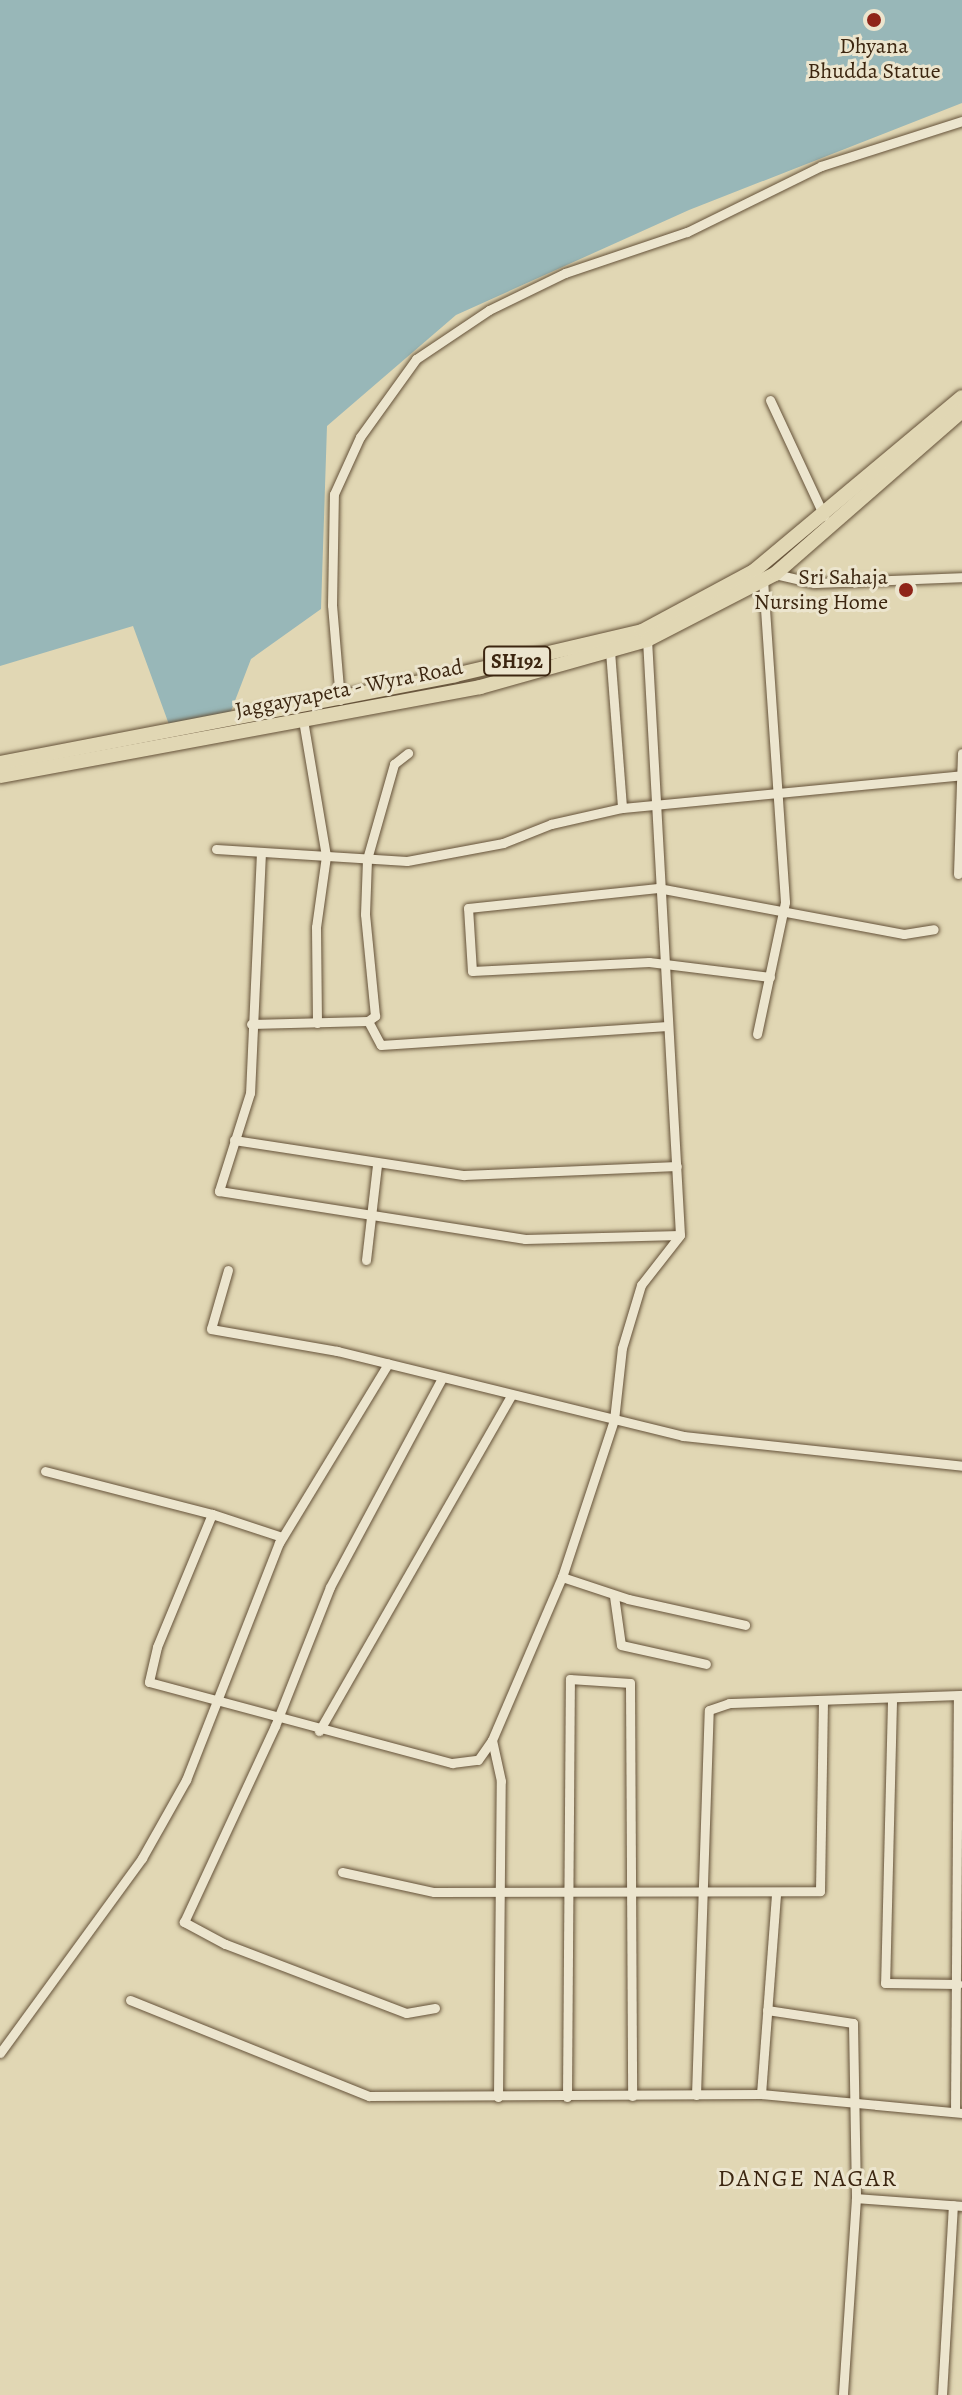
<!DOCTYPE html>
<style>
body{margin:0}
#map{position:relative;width:962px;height:2395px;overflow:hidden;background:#e1d7b4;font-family:Alegreya,serif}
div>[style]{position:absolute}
.water>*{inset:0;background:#98b7b8}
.roads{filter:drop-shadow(0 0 2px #655239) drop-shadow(0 0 2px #655239)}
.minor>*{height:9px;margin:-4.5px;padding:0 4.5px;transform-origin:4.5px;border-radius:4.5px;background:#ece5ce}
.primary>*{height:14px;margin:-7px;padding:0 7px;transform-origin:7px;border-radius:7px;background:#e1d7b4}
.dots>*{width:22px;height:22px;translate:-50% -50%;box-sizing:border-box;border:4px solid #ece5ce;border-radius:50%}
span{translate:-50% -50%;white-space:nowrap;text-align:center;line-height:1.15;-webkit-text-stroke:6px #ece5ce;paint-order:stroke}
.shield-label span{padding:2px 6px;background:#ece5ce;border:2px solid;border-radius:6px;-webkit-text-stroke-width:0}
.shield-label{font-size:20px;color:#3c2610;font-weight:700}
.poi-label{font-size:22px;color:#3c2610}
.right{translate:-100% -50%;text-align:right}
.street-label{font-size:22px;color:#3c2610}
.neighbourhood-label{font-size:24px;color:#3c2610;letter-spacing:2px}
</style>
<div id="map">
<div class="water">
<div style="clip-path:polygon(0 0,962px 0,962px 103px,689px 210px,456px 315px,327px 426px,321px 609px,251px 659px,228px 719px,171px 730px,133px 626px,0 666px)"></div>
</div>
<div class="roads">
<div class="minor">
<div style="left:770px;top:400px;width:128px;rotate:65deg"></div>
<div style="left:775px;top:574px;width:40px;rotate:13deg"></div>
<div style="left:814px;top:583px;width:148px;rotate:-2.3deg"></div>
<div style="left:610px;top:651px;width:157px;rotate:85.6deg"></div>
<div style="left:340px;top:700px;width:95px;rotate:-94.8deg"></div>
<div style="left:332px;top:605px;width:111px;rotate:-89deg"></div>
<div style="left:334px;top:494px;width:63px;rotate:-65.5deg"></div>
<div style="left:360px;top:437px;width:96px;rotate:-54.3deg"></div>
<div style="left:416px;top:359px;width:88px;rotate:-33.9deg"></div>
<div style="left:489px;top:310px;width:85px;rotate:-26deg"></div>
<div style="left:565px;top:273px;width:129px;rotate:-18.6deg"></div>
<div style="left:687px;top:232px;width:149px;rotate:-26.2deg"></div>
<div style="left:821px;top:166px;width:148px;rotate:-17.7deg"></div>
<div style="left:303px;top:720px;width:138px;rotate:80.4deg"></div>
<div style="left:326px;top:856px;width:72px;rotate:98deg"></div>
<div style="left:316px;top:927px;width:96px;rotate:89.4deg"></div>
<div style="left:216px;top:849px;width:191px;rotate:3.6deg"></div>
<div style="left:407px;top:861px;width:98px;rotate:-10.6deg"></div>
<div style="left:503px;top:843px;width:52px;rotate:-21.6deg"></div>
<div style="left:551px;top:824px;width:73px;rotate:-12.7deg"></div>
<div style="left:622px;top:808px;width:342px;rotate:-5.5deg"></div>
<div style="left:261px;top:852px;width:241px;rotate:92.6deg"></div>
<div style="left:250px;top:1093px;width:103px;rotate:107.6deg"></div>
<div style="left:219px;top:1191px;width:310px;rotate:8.9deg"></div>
<div style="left:525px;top:1239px;width:155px;rotate:-1.5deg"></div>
<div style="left:958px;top:874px;width:121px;rotate:-88.1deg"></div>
<div style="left:770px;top:977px;width:122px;rotate:-172.9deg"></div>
<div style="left:649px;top:962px;width:177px;rotate:177.1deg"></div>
<div style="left:472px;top:971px;width:63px;rotate:-93.6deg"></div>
<div style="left:468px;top:908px;width:191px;rotate:-6deg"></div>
<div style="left:658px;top:888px;width:250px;rotate:10.6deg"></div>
<div style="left:904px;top:934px;width:30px;rotate:-9deg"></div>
<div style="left:368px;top:1021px;width:27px;rotate:62deg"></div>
<div style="left:381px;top:1045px;width:287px;rotate:-3.8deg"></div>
<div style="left:251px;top:1024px;width:117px;rotate:-1.5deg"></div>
<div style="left:368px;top:1021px;width:9px;rotate:-36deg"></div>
<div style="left:375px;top:1016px;width:102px;rotate:-95.6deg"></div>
<div style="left:365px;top:914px;width:55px;rotate:-87.9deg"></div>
<div style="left:367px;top:859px;width:99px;rotate:-74.1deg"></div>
<div style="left:394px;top:764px;width:18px;rotate:-38deg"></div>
<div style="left:757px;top:1034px;width:135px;rotate:-78deg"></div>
<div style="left:785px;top:902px;width:323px;rotate:-93.9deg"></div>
<div style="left:234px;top:1140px;width:233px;rotate:8.7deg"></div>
<div style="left:464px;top:1175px;width:213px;rotate:-2.4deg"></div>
<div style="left:366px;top:1260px;width:96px;rotate:-83.4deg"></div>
<div style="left:228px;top:1270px;width:61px;rotate:106.1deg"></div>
<div style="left:211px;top:1329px;width:128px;rotate:9.9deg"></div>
<div style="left:337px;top:1351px;width:356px;rotate:13.8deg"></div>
<div style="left:683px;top:1436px;width:281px;rotate:6.1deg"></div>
<div style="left:45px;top:1471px;width:172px;rotate:14.4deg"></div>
<div style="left:282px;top:1537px;width:74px;rotate:-161.8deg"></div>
<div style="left:212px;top:1514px;width:144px;rotate:112.5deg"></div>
<div style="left:157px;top:1647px;width:36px;rotate:103deg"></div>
<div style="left:149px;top:1682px;width:314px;rotate:15deg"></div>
<div style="left:452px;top:1763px;width:26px;rotate:-7deg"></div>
<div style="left:478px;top:1760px;width:24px;rotate:-55deg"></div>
<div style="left:562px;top:1577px;width:70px;rotate:18.4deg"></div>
<div style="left:628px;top:1599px;width:120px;rotate:12.5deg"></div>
<div style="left:614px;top:1596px;width:49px;rotate:81.9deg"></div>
<div style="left:621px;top:1645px;width:87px;rotate:12.6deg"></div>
<div style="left:892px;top:1701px;width:282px;rotate:91.4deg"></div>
<div style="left:885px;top:1983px;width:73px;rotate:0.8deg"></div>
<div style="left:319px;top:1731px;width:385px;rotate:-60.2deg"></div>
<div style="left:342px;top:1872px;width:94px;rotate:12.3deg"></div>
<div style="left:434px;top:1892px;width:386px;rotate:-0.1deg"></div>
<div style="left:820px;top:1891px;width:191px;rotate:-89.1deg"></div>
<div style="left:130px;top:2000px;width:258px;rotate:21.9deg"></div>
<div style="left:369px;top:2096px;width:392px;rotate:-0.3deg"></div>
<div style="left:761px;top:2094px;width:202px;rotate:5.4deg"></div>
<div style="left:435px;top:2008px;width:29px;rotate:170deg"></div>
<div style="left:406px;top:2013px;width:194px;rotate:-159.1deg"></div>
<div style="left:225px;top:1944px;width:47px;rotate:-151.8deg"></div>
<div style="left:184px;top:1922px;width:216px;rotate:-65.1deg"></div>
<div style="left:275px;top:1726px;width:149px;rotate:-68.4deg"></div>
<div style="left:330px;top:1587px;width:237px;rotate:-61.8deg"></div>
<div style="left:767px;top:2010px;width:87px;rotate:8.6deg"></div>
<div style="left:853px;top:2023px;width:175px;rotate:89deg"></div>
<div style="left:856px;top:2198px;width:197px;rotate:93.8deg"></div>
<div style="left:0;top:2053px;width:241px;rotate:-53.9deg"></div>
<div style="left:142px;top:1858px;width:90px;rotate:-60.6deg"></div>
<div style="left:186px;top:1780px;width:255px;rotate:-68.6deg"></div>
<div style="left:279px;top:1543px;width:210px;rotate:-58.7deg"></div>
<div style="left:761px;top:2094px;width:200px;rotate:-85.7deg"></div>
<div style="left:696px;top:2095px;width:385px;rotate:-88.1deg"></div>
<div style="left:709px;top:1710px;width:21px;rotate:-19deg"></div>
<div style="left:729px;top:1703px;width:233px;rotate:-2deg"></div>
<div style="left:498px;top:2097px;width:316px;rotate:-89.5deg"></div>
<div style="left:501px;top:1781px;width:42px;rotate:-102.4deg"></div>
<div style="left:492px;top:1740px;width:177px;rotate:-66.8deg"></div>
<div style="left:562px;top:1577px;width:165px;rotate:-71.7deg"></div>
<div style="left:614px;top:1420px;width:72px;rotate:-83.7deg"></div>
<div style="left:622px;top:1348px;width:66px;rotate:-73.2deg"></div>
<div style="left:641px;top:1285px;width:63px;rotate:-52deg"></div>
<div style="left:680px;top:1235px;width:596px;rotate:-93.17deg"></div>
<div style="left:567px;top:2097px;width:418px;rotate:-89.6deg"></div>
<div style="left:570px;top:1679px;width:60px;rotate:3.8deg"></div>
<div style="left:630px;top:1683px;width:413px;rotate:89.7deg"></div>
<div style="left:955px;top:2112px;width:416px;rotate:-89.6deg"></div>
<div style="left:856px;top:2198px;width:106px;rotate:4.3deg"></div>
<div style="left:942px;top:2395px;width:190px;rotate:-86.7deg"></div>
</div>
<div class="primary">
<div style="left:0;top:763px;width:463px;rotate:-10.9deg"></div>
<div style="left:455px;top:675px;width:192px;rotate:-13.2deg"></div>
<div style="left:642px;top:631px;width:127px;rotate:-28.2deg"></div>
<div style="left:754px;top:571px;width:271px;rotate:-39.9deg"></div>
<div style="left:0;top:776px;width:488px;rotate:-10.5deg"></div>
<div style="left:480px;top:687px;width:173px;rotate:-15.7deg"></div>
<div style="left:647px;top:640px;width:144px;rotate:-27.3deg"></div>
<div style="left:775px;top:574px;width:248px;rotate:-41.1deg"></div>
</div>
</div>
<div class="dots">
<div style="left:874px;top:20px;background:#8f2418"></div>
<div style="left:906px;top:590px;background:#8f2418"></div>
</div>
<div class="shield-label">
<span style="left:517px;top:661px">SH192</span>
</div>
<div class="poi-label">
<span style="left:874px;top:59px">Dhyana<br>Bhudda Statue</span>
<span class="right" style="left:888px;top:590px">Sri Sahaja<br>Nursing Home</span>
</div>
<div class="street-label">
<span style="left:349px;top:689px;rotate:-11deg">Jaggayyapeta - Wyra Road</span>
</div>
<div class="neighbourhood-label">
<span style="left:808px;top:2179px">DANGE NAGAR</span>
</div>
</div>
